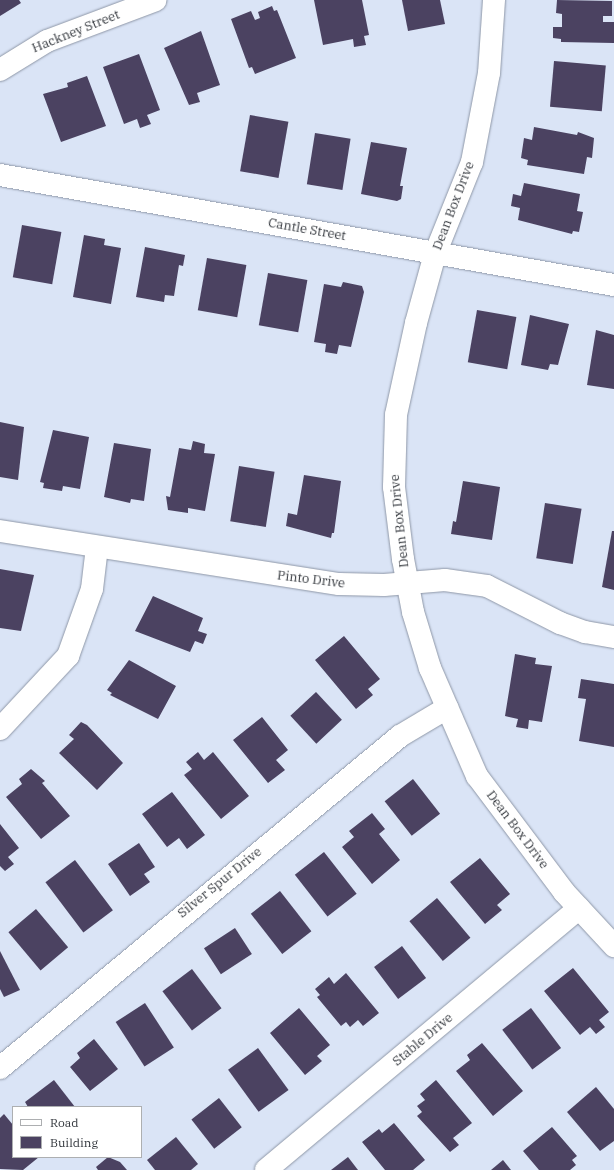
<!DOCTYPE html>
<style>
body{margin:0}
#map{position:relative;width:614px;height:1170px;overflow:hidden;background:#dae4f6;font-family:"IBM Plex Serif",serif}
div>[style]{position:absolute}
.building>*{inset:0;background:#4b4261;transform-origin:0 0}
.roads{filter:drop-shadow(0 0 1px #8e97a7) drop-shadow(0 0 1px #8e97a7)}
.minor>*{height:22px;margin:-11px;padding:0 11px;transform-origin:11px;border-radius:11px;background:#fff}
span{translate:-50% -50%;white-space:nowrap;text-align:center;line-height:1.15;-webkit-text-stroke:4px #fff;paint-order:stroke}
.street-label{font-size:13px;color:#32363c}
.legend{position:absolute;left:12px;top:1106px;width:130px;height:52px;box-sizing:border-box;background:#fff;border:1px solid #adafb1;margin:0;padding:5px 7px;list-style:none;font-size:12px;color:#32363c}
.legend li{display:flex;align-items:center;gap:8px;height:20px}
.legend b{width:20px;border:1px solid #adafb1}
</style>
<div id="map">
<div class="building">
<div style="clip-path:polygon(0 0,19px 0,21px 3px,0 16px)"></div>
<div style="clip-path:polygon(314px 0,362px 0,369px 35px,364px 36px,366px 45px,354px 47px,353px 39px,323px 45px)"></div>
<div style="clip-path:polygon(402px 0,440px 0,445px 24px,408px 31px)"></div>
<div style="clip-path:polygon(557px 0,612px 1px,612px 16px,603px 16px,603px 22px,614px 22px,614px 43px,561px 42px,561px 39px,553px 38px,553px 27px,562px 27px,562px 14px,556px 13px)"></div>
<div style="clip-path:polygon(272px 6px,274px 11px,277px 10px,296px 58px,255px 74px,252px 67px,249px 68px,231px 19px,251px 11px,255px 20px,260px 18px,258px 12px)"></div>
<div style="clip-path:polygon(201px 31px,220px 85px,197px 93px,200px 102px,189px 105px,164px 48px)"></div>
<div style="clip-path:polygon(139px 54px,160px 110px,147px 115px,151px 124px,140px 128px,137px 119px,124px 124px,103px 67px)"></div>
<div style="left:554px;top:61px;width:52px;height:46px;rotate:5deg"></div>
<div style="clip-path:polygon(87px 76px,106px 126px,61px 142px,43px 94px,68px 87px,67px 83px)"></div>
<div style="left:250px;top:115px;width:39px;height:57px;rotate:10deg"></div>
<div style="clip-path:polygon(534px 127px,577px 135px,578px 132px,594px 138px,592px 158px,587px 157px,584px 174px,527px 165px,528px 160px,521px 158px,524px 138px,532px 140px)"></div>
<div style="left:315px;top:133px;width:36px;height:52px;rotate:9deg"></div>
<div style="clip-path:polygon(371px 142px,407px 148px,400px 186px,403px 186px,401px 199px,397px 201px,361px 194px)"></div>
<div style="clip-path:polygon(524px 183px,580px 194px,577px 211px,583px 212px,579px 232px,573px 231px,572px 234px,518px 220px,520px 208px,511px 206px,513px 194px,521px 196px)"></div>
<div style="left:22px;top:225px;width:40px;height:53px;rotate:10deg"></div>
<div style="clip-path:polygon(84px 235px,105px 239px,104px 245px,121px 248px,111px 304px,73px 297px)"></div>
<div style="clip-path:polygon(145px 247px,185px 255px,183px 266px,179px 265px,174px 296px,165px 295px,164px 302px,136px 297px)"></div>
<div style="left:207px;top:258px;width:40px;height:53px;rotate:10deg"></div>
<div style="left:268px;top:273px;width:40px;height:53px;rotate:10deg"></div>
<div style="clip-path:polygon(343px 282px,362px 286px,364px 292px,351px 347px,339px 345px,337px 354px,325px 352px,326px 344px,314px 342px,324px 284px,341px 287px)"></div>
<div style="left:477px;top:310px;width:40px;height:53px;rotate:10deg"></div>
<div style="clip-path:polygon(530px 315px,569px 324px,558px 365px,550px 364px,548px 370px,521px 365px)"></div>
<div style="clip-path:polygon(596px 330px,614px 335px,614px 389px,587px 385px)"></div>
<div style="clip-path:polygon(0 422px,24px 427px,18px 480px,0 477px)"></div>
<div style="clip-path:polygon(53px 430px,89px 437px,80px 489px,63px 486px,62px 491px,43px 488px,44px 483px,40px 482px)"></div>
<div style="clip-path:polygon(193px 441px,205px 444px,204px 453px,215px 454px,205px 511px,188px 508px,188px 513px,168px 510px,166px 496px,170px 497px,179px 448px,191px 450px)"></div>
<div style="clip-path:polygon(114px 443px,151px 449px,144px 501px,131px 499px,130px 503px,104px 497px)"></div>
<div style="left:239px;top:466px;width:36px;height:56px;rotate:9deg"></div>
<div style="clip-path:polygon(304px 475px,341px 481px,334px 533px,332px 533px,331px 538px,286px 526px,288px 513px,297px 515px)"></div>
<div style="clip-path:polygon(463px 481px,500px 487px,492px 540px,451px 534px,453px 521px,456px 522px)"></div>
<div style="left:545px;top:503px;width:37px;height:56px;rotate:9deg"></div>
<div style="clip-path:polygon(612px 531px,614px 531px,614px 590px,602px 587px)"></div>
<div style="clip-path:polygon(0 569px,34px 575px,21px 631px,0 628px)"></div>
<div style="clip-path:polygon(153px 596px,203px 618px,198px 631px,207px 634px,203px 644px,195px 641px,190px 652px,135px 631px)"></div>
<div style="clip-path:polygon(344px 636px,380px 679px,368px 689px,373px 695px,356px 709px,315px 660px)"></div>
<div style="clip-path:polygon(515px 654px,536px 658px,535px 664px,552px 666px,542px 722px,529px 720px,528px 729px,516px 727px,518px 719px,505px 716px)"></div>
<div style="clip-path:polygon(129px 660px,176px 686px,158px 719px,110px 695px,112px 693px,107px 690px)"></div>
<div style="clip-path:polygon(581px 679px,614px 684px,614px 747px,579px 741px,586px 699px,578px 698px)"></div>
<div style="left:316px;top:692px;width:38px;height:35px;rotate:47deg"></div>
<div style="clip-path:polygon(262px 717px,288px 750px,276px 760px,285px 770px,268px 783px,233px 740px)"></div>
<div style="clip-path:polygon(81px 722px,87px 725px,123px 763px,97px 790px,59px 753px,74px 739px,69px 735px)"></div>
<div style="clip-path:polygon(198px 752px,204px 760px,213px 752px,249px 796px,221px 819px,184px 775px,192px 769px,186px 762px)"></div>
<div style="clip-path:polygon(31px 769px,45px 781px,42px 783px,70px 816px,41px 839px,6px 797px,22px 784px,19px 779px)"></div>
<div style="left:413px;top:779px;width:44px;height:36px;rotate:52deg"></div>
<div style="clip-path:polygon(172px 792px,205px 835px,187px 849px,179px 838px,167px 847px,142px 814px)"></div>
<div style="clip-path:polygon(372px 813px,385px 829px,379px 834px,400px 860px,372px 884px,342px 847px,354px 837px,349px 831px)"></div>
<div style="clip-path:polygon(0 824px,19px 848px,8px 857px,14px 864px,5px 871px,0 866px)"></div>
<div style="clip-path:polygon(139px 843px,155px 867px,144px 874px,150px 882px,130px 896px,108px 864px)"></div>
<div style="left:324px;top:852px;width:53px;height:37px;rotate:52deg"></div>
<div style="clip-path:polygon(480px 858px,510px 894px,497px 905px,502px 910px,485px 924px,450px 882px)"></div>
<div style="left:75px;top:860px;width:63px;height:37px;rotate:53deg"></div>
<div style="left:280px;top:891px;width:51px;height:37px;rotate:52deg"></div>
<div style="left:437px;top:898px;width:52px;height:36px;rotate:50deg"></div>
<div style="left:36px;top:909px;width:50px;height:36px;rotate:50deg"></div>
<div style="left:235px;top:928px;width:31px;height:37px;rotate:57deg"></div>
<div style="left:402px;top:946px;width:40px;height:35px;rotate:53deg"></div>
<div style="clip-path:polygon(0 951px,20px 990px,4px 997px,0 989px)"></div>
<div style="clip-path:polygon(573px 968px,609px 1012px,599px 1020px,605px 1027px,596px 1034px,590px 1027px,580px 1035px,544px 991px)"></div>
<div style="left:192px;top:969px;width:49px;height:37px;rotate:53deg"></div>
<div style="clip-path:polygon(346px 973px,379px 1013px,363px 1026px,358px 1020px,350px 1027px,346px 1022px,341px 1026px,317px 997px,320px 995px,315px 989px,329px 977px,334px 984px)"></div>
<div style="left:145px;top:1003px;width:53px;height:35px;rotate:57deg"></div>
<div style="clip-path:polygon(299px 1008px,330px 1045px,317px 1056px,322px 1061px,305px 1075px,270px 1033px)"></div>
<div style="left:531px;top:1008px;width:50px;height:36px;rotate:53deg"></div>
<div style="clip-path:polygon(94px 1039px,118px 1069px,90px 1091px,70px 1067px,80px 1058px,77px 1053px)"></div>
<div style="clip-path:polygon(482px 1043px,523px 1091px,493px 1116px,456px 1071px,470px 1060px,467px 1055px)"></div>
<div style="left:258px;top:1048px;width:52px;height:37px;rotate:54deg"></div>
<div style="clip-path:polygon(54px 1080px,75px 1107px,28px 1107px,25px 1102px)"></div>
<div style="clip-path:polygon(436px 1080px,472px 1123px,453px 1138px,459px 1145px,450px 1152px,417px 1116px,422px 1112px,417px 1106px,425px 1100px,420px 1094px)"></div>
<div style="clip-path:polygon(596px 1087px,614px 1109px,614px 1141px,600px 1151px,567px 1112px)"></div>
<div style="left:219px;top:1098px;width:37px;height:35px;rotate:52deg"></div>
<div style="clip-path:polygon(4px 1114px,13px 1125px,13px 1157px,39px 1157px,23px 1170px,0 1169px,0 1118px)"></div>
<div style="clip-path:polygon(394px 1123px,425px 1160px,413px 1170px,385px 1170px,362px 1142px,379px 1129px,382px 1133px)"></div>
<div style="clip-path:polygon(552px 1127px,577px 1156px,572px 1160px,576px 1165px,570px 1170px,539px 1170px,523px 1151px)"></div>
<div style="clip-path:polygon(176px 1137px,198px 1164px,191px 1170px,155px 1170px,147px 1160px)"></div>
<div style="clip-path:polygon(108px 1157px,120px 1162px,127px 1170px,98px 1170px,96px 1167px)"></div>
<div style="clip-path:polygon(348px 1157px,358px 1170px,331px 1170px)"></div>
<div style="clip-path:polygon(503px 1160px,511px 1170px,491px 1170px)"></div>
</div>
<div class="roads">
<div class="minor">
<div style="left:494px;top:0;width:73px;rotate:93.9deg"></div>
<div style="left:489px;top:73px;width:91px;rotate:100.8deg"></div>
<div style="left:472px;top:162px;width:99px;rotate:111.9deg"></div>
<div style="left:435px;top:254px;width:72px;rotate:105.4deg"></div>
<div style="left:416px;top:323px;width:94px;rotate:102.3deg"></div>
<div style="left:396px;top:415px;width:72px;rotate:91.6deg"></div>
<div style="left:394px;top:487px;width:73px;rotate:82.9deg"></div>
<div style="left:403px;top:559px;width:54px;rotate:79.3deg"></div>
<div style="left:413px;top:612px;width:59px;rotate:73.1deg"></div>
<div style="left:430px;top:668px;width:118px;rotate:66.5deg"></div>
<div style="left:477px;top:776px;width:145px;rotate:53.1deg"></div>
<div style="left:564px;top:892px;width:74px;rotate:47.2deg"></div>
<div style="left:0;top:70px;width:55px;rotate:-31.7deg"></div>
<div style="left:47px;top:41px;width:116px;rotate:-20.6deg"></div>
<div style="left:0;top:175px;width:624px;rotate:10.16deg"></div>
<div style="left:0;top:531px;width:343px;rotate:8.9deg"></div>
<div style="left:339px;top:584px;width:45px;rotate:1.3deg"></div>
<div style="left:384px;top:585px;width:61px;rotate:-4.7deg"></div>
<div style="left:445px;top:580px;width:42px;rotate:8.1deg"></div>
<div style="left:487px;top:586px;width:82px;rotate:26.9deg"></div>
<div style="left:560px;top:623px;width:27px;rotate:20deg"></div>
<div style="left:585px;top:632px;width:29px;rotate:10deg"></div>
<div style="left:0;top:729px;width:100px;rotate:-47deg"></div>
<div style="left:68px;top:656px;width:71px;rotate:-70.3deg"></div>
<div style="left:92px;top:589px;width:42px;rotate:-83.2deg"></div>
<div style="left:0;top:1068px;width:520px;rotate:-39.69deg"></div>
<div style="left:400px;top:736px;width:55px;rotate:-30.8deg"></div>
<div style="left:266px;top:1170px;width:408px;rotate:-39.9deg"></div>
</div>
</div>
<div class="street-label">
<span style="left:76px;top:32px;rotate:-22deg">Hackney Street</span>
<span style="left:454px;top:206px;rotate:-69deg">Dean Box Drive</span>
<span style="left:307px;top:230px;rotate:10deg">Cantle Street</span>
<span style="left:400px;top:521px;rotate:-96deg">Dean Box Drive</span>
<span style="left:311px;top:580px;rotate:7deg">Pinto Drive</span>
<span style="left:517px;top:830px;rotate:53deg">Dean Box Drive</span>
<span style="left:220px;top:883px;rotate:-39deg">Silver Spur Drive</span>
<span style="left:423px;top:1040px;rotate:-40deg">Stable Drive</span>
</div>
<ul class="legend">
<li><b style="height:5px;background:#fff"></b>Road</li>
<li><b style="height:11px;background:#4b4261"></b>Building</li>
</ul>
</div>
